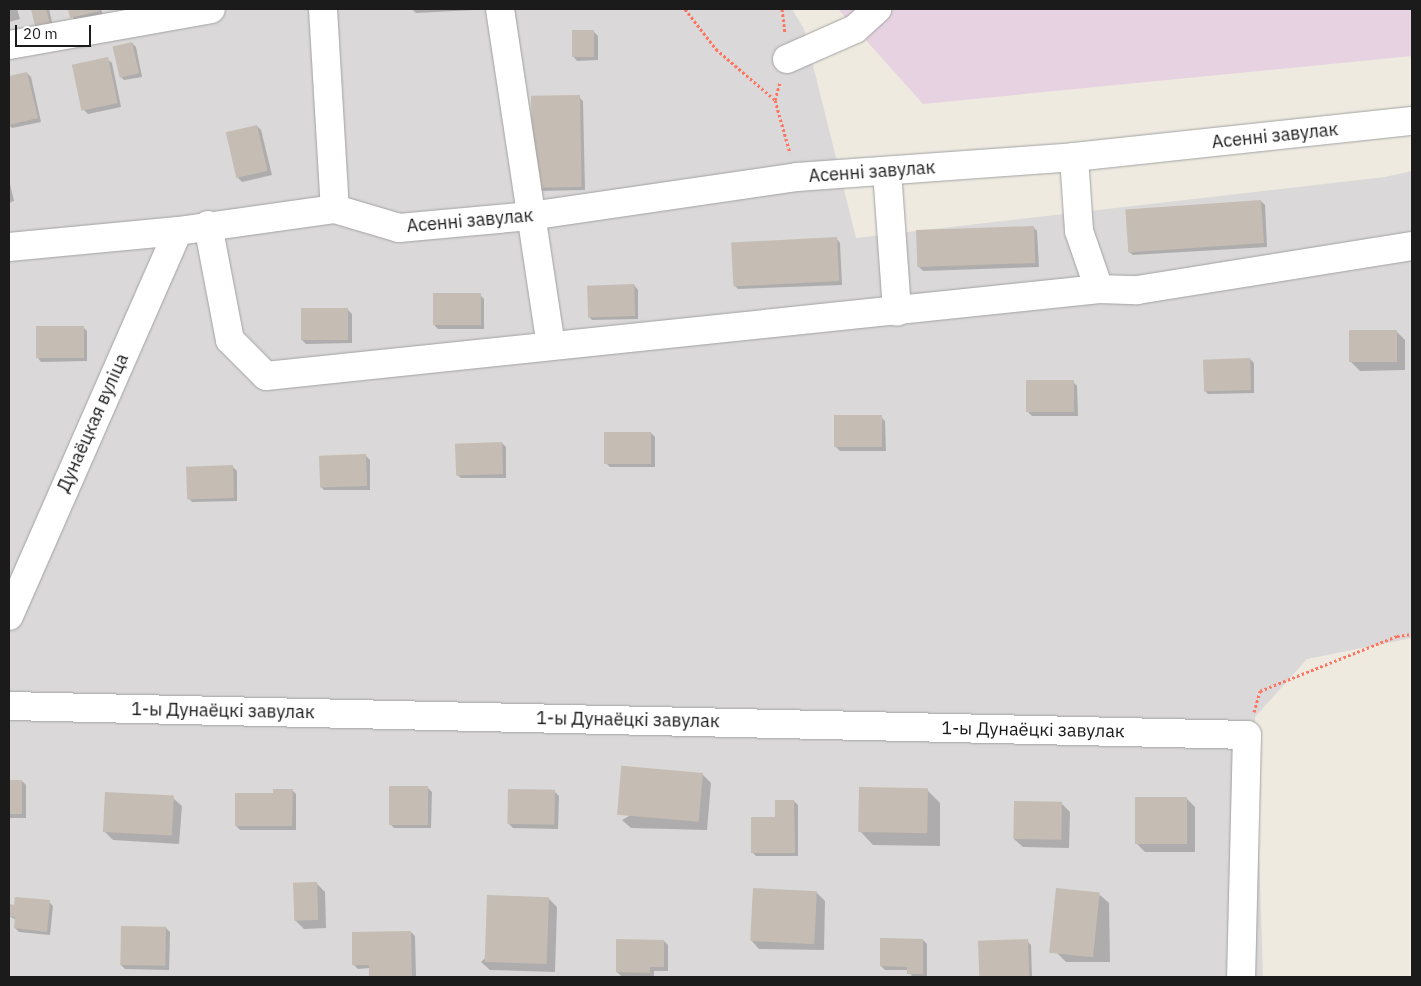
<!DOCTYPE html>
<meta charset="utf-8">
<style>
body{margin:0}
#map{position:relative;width:1421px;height:986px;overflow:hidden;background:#eeeae0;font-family:"IBM Plex Sans",sans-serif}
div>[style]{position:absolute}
.residential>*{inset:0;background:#dad8d8}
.industrial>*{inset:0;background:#e7d2e2}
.shadow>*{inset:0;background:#0003}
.building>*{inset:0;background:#c5bcb3;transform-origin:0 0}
.path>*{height:3px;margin-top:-1.5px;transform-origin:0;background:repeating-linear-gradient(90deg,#ff7660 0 2.5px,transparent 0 5px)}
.roads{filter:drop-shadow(0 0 1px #a2a2a2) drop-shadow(0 0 1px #a2a2a2)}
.minor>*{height:28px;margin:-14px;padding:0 14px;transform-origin:14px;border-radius:14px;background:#fff}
span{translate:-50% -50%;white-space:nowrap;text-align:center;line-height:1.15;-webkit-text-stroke:4px #fff;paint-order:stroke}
.street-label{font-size:18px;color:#1b1b1b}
.frame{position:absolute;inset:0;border:10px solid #1b1b1b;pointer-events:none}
.scale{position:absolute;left:15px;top:25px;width:76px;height:22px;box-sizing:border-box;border:2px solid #1b1b1b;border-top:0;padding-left:6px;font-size:15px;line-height:18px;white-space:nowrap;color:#1b1b1b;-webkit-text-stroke:4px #fff;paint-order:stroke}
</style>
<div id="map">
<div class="residential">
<div style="clip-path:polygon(9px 9px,792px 9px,804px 29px,856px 238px,1385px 177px,1412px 171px,1412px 638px,1307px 659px,1255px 717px,1263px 977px,9px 977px)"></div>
</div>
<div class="industrial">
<div style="clip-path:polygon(838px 9px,1412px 9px,1412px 56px,923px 104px)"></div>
</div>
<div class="shadow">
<div style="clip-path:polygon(9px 9px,17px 9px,20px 19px,9px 22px)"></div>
<div style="clip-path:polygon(32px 9px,49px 9px,54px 31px,37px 30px)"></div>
<div style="clip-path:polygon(69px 9px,101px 9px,103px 15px,75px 22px)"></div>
<div style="clip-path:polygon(412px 9px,475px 9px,475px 10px,416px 13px)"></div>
<div style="clip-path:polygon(594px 32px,598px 36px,598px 60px,577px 61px,573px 56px)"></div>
<div style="clip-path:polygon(132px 43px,136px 47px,142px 77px,124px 80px,120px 76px)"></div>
<div style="clip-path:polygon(107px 59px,112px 63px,121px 107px,88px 114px,84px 110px)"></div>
<div style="clip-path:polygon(27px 73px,31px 77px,41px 122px,12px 128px,9px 125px,9px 77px)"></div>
<div style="clip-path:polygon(579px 97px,583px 101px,585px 190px,538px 191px)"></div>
<div style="clip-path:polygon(257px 126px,261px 130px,272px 175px,242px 182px,238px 178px)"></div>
<div style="clip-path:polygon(9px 180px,14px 201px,9px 203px)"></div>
<div style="clip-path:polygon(1261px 201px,1265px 205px,1267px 247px,1133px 255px,1128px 251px)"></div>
<div style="clip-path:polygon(1033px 227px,1037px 231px,1039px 267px,923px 271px,919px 267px)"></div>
<div style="clip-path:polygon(836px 238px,840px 243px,842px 285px,738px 289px,734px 285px)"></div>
<div style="clip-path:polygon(634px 285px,638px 290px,638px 319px,592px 320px,588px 316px)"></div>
<div style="clip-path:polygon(480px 295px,484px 299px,484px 329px,438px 329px,434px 325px)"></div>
<div style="clip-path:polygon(348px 310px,352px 314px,352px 343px,306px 344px,302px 340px)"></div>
<div style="clip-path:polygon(83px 327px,87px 331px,87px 361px,41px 362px,37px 357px)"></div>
<div style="clip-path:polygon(1396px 331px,1405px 340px,1405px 370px,1360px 371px,1351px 362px)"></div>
<div style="clip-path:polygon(1250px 359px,1254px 363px,1254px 393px,1208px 394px,1204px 390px)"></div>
<div style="clip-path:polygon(1073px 382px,1077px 386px,1078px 416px,1032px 416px,1028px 412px)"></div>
<div style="clip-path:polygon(881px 417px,885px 421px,886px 451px,840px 451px,836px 447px)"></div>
<div style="clip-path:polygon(651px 433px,655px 437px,655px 467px,610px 467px,606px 463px)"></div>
<div style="clip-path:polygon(502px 443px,506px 447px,506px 478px,461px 478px,456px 474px)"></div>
<div style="clip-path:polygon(366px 456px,370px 460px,370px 490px,324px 490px,320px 486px)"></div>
<div style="clip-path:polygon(233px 467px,237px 471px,237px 501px,192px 502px,188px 497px)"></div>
<div style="clip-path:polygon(702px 774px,711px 783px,707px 830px,631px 828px,622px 820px)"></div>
<div style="clip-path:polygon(9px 781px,22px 781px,26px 785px,26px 818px,9px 818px)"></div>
<div style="clip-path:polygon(428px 788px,432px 792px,431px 828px,394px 828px,390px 824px)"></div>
<div style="clip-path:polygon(292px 790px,296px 794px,296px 830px,240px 830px,236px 826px)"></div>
<div style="clip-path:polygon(927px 790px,940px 803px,940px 846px,873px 845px,860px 831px)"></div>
<div style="clip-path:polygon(555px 792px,559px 796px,558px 829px,513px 828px,509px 824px)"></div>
<div style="clip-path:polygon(173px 798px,182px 806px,179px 844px,113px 840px,104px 831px)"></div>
<div style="clip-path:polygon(1186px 798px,1195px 807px,1195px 852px,1145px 852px,1136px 843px)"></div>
<div style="clip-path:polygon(794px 801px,798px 805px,798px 856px,756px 856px,752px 852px,776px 818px)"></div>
<div style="clip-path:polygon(1061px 803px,1070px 812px,1069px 848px,1023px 847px,1014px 839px)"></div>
<div style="clip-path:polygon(317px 884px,325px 892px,326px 928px,304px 929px,295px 920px)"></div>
<div style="clip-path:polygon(816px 892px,825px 901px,824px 950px,759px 949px,751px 940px)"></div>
<div style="clip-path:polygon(1100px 895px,1109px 903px,1110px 962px,1066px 962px,1057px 953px)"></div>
<div style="clip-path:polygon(548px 898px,557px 907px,555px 972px,490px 970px,481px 962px)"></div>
<div style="clip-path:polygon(49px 902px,53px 906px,50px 935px,19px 932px,15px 928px,16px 920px,9px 916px,10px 906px)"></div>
<div style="clip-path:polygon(166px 928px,170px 932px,169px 970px,125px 969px,121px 965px)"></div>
<div style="clip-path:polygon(411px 932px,415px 936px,416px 977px,370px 977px,370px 968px,358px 969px,353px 964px)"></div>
<div style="clip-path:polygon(923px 940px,927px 944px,927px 977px,912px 977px,909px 970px,885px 970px,881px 966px)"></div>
<div style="clip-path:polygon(664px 941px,668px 945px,668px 971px,654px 971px,654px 976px,621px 976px,617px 972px)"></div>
<div style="clip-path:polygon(1027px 941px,1031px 945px,1032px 977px,981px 977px,980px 942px)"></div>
</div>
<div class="building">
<div style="clip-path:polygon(31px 9px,46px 9px,51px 27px,36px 30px)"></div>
<div style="clip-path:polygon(68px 9px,99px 9px,100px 11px,70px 18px)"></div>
<div style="left:572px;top:30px;width:22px;height:27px"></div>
<div style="left:132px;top:42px;width:32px;height:20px;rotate:77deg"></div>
<div style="left:108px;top:57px;width:47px;height:37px;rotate:78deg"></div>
<div style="clip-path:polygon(27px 72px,38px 118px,9px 125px,9px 76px)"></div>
<div style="left:580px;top:95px;width:92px;height:49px;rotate:89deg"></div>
<div style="left:257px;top:125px;width:47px;height:32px;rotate:77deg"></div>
<div style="left:1261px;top:200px;width:43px;height:136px;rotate:86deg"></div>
<div style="left:1034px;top:226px;width:37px;height:118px;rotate:88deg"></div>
<div style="left:837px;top:237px;width:44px;height:106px;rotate:87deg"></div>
<div style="left:634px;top:284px;width:32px;height:47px;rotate:88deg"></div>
<div style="left:481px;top:293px;width:32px;height:48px;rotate:90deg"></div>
<div style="left:348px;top:308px;width:32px;height:47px;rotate:90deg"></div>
<div style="left:36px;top:326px;width:48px;height:32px"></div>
<div style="left:1397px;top:330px;width:32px;height:48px;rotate:90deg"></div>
<div style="left:1250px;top:358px;width:32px;height:47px;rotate:88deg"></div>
<div style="left:1074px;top:380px;width:32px;height:48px;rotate:90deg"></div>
<div style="left:882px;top:415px;width:32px;height:48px;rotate:90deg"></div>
<div style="left:604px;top:432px;width:47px;height:32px"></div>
<div style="left:502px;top:442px;width:32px;height:47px;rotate:88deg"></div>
<div style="left:366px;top:454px;width:32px;height:47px;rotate:88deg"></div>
<div style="left:233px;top:465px;width:33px;height:47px;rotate:88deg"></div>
<div style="left:703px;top:773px;width:49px;height:82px;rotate:95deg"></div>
<div style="left:9px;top:780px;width:13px;height:34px"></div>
<div style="left:389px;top:786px;width:39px;height:39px"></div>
<div style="left:859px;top:787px;width:69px;height:45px;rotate:1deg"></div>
<div style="clip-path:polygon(273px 789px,293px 789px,292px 826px,235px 826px,235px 793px,273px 793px)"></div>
<div style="left:508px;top:789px;width:47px;height:35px;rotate:1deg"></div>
<div style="left:105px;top:792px;width:69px;height:40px;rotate:3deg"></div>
<div style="left:1135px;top:797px;width:52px;height:47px"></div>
<div style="clip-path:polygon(775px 800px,794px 800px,795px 853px,751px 853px,751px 817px,775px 817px)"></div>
<div style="left:1014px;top:801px;width:48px;height:38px;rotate:1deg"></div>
<div style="left:317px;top:882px;width:38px;height:24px;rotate:88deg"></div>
<div style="left:753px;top:888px;width:64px;height:53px;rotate:3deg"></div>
<div style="left:1056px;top:888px;width:44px;height:65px;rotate:6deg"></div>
<div style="left:487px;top:895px;width:62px;height:67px;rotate:2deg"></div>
<div style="clip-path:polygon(15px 897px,50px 900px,47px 932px,14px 928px,15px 917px,9px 916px,9px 904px,14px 905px)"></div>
<div style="left:121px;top:926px;width:45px;height:39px;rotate:1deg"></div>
<div style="clip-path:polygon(411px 931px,412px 977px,369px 977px,369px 965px,352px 965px,352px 932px)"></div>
<div style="clip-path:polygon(880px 938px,923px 939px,923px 974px,907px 974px,907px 967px,880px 966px)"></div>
<div style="clip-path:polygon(616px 939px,664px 940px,664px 967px,650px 967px,650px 973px,616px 972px)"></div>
<div style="left:1028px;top:939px;width:38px;height:50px;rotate:88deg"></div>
</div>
<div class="path">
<div style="left:685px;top:9px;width:51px;rotate:52.2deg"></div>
<div style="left:716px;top:49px;width:78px;rotate:40.8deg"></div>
<div style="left:775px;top:100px;width:55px;rotate:74.2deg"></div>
<div style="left:782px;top:9px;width:24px;rotate:83deg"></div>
<div style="left:775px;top:100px;width:18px;rotate:-74deg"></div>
<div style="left:1254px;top:712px;width:22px;rotate:-74deg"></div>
<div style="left:1260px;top:691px;width:148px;rotate:-21.9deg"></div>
<div style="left:1397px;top:636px;width:15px;rotate:-8deg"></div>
</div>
<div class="roads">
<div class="minor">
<div style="left:323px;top:9px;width:200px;rotate:86.6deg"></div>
<div style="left:500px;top:9px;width:340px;rotate:81.4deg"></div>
<div style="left:9px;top:45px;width:205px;rotate:-10.1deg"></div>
<div style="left:787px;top:59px;width:74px;rotate:-23.8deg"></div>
<div style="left:855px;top:29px;width:30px;rotate:-42deg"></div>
<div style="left:1074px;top:157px;width:74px;rotate:86.1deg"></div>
<div style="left:1079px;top:231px;width:61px;rotate:71deg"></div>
<div style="left:887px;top:171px;width:141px;rotate:85.9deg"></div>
<div style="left:208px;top:225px;width:117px;rotate:79.2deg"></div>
<div style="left:230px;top:340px;width:51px;rotate:45deg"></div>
<div style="left:266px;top:376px;width:838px;rotate:-5.96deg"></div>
<div style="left:1099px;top:289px;width:38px;rotate:2deg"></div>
<div style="left:1137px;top:290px;width:278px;rotate:-9.1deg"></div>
<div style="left:9px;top:247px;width:170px;rotate:-5.4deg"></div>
<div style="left:178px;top:231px;width:159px;rotate:-8deg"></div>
<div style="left:335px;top:209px;width:67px;rotate:16.5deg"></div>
<div style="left:399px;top:228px;width:132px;rotate:-5.2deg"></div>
<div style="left:530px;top:216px;width:270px;rotate:-8.3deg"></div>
<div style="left:797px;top:177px;width:278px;rotate:-4.1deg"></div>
<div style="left:1074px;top:157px;width:340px;rotate:-6.1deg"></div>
<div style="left:9px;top:616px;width:420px;rotate:-66.3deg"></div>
<div style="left:9px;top:706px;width:1238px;rotate:1.34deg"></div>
<div style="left:1247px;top:735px;width:242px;rotate:91.4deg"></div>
</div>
</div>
<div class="street-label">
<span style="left:1275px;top:136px;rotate:-6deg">Асенні завулак</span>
<span style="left:872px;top:172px;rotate:-4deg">Асенні завулак</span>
<span style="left:470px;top:221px;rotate:-5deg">Асенні завулак</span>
<span style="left:93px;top:423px;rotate:-66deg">Дунаёцкая вуліца</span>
<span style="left:223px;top:711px;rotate:1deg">1-ы Дунаёцкі завулак</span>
<span style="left:628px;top:720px;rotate:1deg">1-ы Дунаёцкі завулак</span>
<span style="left:1033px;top:730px;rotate:1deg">1-ы Дунаёцкі завулак</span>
</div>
<div class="frame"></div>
<div class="scale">20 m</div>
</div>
